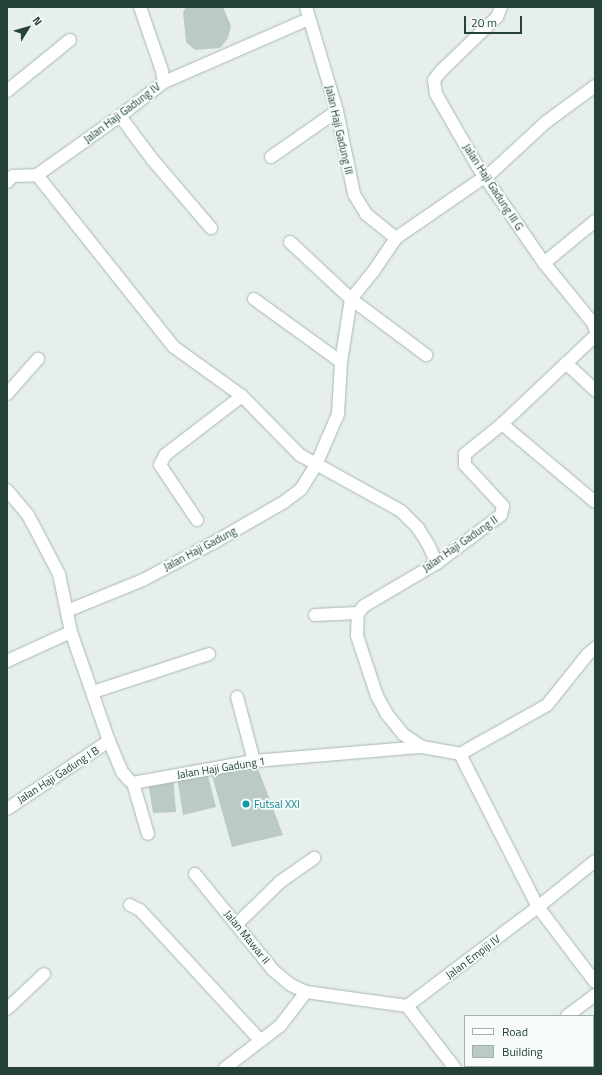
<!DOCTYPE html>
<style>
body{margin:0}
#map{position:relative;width:602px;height:1075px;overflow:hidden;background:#e6efeb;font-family:"Titillium Web",sans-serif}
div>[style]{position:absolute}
.building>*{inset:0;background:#bbcac4}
.roads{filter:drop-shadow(0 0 1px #a8b8b2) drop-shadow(0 0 1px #a8b8b2)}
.street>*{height:12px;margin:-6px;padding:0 6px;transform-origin:6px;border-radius:6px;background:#fff}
.dots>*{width:11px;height:11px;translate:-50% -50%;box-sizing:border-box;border:2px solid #f7fbf9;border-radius:50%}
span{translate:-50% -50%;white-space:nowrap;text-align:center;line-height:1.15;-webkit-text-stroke:3.5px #f7fbf9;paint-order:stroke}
.street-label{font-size:11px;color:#24423a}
.culture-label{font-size:11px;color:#0d838f}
.left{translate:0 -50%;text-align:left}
.frame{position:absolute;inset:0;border:8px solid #24423a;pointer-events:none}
.legend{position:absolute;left:464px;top:1015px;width:130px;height:52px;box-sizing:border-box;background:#f7fbf9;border:1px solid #a3b1ad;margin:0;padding:5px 7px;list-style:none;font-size:12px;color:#24423a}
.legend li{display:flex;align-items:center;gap:8px;height:20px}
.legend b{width:20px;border:1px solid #a3b1ad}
.north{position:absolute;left:8px;top:8px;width:40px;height:40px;-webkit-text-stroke:3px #f7fbf9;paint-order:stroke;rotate:53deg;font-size:11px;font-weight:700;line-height:16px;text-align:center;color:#24423a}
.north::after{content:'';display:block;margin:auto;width:14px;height:18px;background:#24423a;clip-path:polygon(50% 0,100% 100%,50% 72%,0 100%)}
.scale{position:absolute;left:464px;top:16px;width:58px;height:18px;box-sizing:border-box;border:2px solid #24423a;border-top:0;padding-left:5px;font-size:12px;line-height:14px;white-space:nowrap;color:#24423a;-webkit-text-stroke:3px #f7fbf9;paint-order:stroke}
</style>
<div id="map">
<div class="building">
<div style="clip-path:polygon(186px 7px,223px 7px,231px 26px,228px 38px,220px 48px,195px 50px,186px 42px,183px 12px)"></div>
<div style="clip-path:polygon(256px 763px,283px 835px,232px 847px,211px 772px)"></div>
<div style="clip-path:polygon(207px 772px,216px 807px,183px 815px,177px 776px)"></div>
<div style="clip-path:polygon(173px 777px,176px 812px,153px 813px,148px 782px)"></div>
</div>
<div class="roads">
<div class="street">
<div style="left:140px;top:7px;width:68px;rotate:71deg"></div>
<div style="left:162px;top:71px;width:11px;rotate:80deg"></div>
<div style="left:306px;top:7px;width:109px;rotate:73.4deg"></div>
<div style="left:337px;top:111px;width:85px;rotate:78.4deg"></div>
<div style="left:354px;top:194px;width:23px;rotate:59deg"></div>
<div style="left:366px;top:214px;width:38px;rotate:39deg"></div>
<div style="left:501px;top:7px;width:11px;rotate:112deg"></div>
<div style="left:497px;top:17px;width:78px;rotate:136deg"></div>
<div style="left:441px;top:71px;width:11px;rotate:128deg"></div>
<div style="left:434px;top:80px;width:14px;rotate:82deg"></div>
<div style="left:436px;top:94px;width:84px;rotate:60.1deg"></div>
<div style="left:478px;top:167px;width:116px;rotate:55.5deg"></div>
<div style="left:544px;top:263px;width:77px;rotate:50.8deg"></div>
<div style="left:593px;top:323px;width:6px;rotate:72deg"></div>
<div style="left:7px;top:91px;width:81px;rotate:-39deg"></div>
<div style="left:120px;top:116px;width:54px;rotate:53.3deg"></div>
<div style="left:152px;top:159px;width:91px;rotate:49.5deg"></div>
<div style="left:271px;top:157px;width:80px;rotate:-34.9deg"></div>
<div style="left:37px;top:175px;width:220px;rotate:51.5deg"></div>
<div style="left:174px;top:347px;width:84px;rotate:35.8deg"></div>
<div style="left:242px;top:396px;width:83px;rotate:45.5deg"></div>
<div style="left:300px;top:455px;width:115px;rotate:29deg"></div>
<div style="left:401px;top:511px;width:24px;rotate:45deg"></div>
<div style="left:418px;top:528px;width:19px;rotate:58deg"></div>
<div style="left:428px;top:544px;width:21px;rotate:65deg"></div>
<div style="left:7px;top:182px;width:8px;rotate:-45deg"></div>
<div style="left:13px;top:176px;width:24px;rotate:-2deg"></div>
<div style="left:37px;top:175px;width:102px;rotate:-35.4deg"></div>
<div style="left:120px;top:116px;width:56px;rotate:-37.7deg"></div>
<div style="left:164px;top:82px;width:158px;rotate:-23.5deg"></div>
<div style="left:290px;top:242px;width:83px;rotate:43.1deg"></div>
<div style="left:351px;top:299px;width:94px;rotate:36.7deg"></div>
<div style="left:544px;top:263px;width:66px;rotate:-39.5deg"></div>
<div style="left:254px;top:299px;width:107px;rotate:35.9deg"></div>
<div style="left:566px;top:363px;width:40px;rotate:43deg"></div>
<div style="left:7px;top:394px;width:47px;rotate:-48.5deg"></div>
<div style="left:502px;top:424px;width:121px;rotate:40deg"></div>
<div style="left:7px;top:490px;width:33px;rotate:50deg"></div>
<div style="left:28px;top:515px;width:67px;rotate:62.3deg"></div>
<div style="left:59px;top:574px;width:59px;rotate:78.3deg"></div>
<div style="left:71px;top:632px;width:115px;rotate:70.8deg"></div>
<div style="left:109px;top:741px;width:34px;rotate:67deg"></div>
<div style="left:122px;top:772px;width:11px;rotate:49deg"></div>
<div style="left:129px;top:780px;width:5px;rotate:37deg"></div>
<div style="left:133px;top:783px;width:123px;rotate:-10.3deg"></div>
<div style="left:254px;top:761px;width:169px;rotate:-4.8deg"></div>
<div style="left:422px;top:747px;width:39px;rotate:10deg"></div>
<div style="left:460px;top:754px;width:172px;rotate:63deg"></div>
<div style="left:538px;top:907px;width:94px;rotate:52.8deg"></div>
<div style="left:197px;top:520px;width:66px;rotate:-123.9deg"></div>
<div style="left:160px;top:465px;width:11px;rotate:-63deg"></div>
<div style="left:165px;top:455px;width:97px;rotate:-37.5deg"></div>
<div style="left:67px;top:611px;width:82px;rotate:-22.2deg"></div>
<div style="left:143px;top:580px;width:79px;rotate:-27.9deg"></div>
<div style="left:213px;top:543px;width:82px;rotate:-30deg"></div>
<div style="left:284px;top:502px;width:21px;rotate:-37deg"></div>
<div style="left:301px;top:489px;width:28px;rotate:-58deg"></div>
<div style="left:316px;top:465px;width:56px;rotate:-66.7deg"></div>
<div style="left:338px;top:414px;width:52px;rotate:-86.7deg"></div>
<div style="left:341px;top:362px;width:64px;rotate:-81deg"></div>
<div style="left:351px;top:299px;width:35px;rotate:-51deg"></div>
<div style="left:373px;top:272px;width:41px;rotate:-55.9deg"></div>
<div style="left:396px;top:238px;width:118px;rotate:-34.6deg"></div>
<div style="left:493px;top:171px;width:72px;rotate:-42.8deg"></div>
<div style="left:546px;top:122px;width:61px;rotate:-36.3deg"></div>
<div style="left:315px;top:615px;width:43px;rotate:-2.7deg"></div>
<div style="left:7px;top:661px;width:70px;rotate:-24.4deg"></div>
<div style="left:93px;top:692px;width:122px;rotate:-18.1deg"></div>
<div style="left:237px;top:697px;width:66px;rotate:75.1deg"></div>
<div style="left:422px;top:747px;width:23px;rotate:-146deg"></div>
<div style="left:403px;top:734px;width:26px;rotate:-129deg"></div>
<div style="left:387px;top:714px;width:21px;rotate:-119deg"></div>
<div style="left:377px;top:696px;width:63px;rotate:-108.4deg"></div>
<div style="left:357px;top:636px;width:23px;rotate:-88deg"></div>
<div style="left:358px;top:613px;width:9px;rotate:-49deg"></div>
<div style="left:364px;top:606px;width:85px;rotate:-30.5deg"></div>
<div style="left:437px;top:563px;width:80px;rotate:-36.9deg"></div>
<div style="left:501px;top:515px;width:9px;rotate:-77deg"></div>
<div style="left:503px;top:506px;width:56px;rotate:-132.8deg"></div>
<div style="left:465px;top:465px;width:11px;rotate:-90deg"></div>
<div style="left:465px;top:454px;width:48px;rotate:-39deg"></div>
<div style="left:502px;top:424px;width:128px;rotate:-43.4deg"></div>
<div style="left:460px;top:754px;width:100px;rotate:-29.4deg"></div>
<div style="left:547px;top:705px;width:65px;rotate:-51.2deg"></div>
<div style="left:588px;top:654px;width:9px;rotate:-41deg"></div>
<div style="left:133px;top:783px;width:53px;rotate:73.6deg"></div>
<div style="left:7px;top:809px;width:123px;rotate:-33.7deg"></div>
<div style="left:195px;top:874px;width:124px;rotate:50.9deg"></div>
<div style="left:273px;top:970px;width:23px;rotate:40deg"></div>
<div style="left:291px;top:985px;width:17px;rotate:25deg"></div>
<div style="left:306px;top:992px;width:102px;rotate:7.9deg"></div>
<div style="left:130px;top:905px;width:11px;rotate:27deg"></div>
<div style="left:140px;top:910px;width:178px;rotate:47.3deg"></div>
<div style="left:237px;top:924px;width:60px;rotate:-44.3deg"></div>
<div style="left:280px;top:882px;width:42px;rotate:-35.2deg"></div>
<div style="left:407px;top:1006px;width:164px;rotate:-37.1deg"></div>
<div style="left:538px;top:907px;width:73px;rotate:-38.9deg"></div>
<div style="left:407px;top:1006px;width:78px;rotate:52.3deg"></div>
<div style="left:7px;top:1009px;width:51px;rotate:-43.4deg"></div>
<div style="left:567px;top:1016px;width:35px;rotate:-37deg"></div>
<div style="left:225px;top:1068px;width:69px;rotate:-37.4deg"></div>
<div style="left:280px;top:1026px;width:43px;rotate:-52.6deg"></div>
<div style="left:497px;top:1068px;width:4px;rotate:-34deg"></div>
</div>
</div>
<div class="dots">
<div style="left:246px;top:804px;background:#0f9aa8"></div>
</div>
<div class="street-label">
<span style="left:122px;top:113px;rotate:-37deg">Jalan Haji Gadung IV</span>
<span style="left:339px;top:130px;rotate:77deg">Jalan Haji Gadung III</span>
<span style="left:493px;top:187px;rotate:57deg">Jalan Haji Gadung III G</span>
<span style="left:460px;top:544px;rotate:-35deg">Jalan Haji Gadung II</span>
<span style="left:200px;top:549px;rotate:-28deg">Jalan Haji Gadung</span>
<span style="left:221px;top:768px;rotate:-9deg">Jalan Haji Gadung 1</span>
<span style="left:58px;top:775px;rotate:-33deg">Jalan Haji Gadung I B</span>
<span style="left:247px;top:937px;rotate:51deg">Jalan Mawar II</span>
<span style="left:473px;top:957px;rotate:-37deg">Jalan Empiji IV</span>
</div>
<div class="culture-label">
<span class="left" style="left:254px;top:804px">Futsal XXI</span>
</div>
<div class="frame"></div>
<ul class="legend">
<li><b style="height:5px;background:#fff"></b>Road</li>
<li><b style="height:11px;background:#bbcac4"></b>Building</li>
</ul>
<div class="north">N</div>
<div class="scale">20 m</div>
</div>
